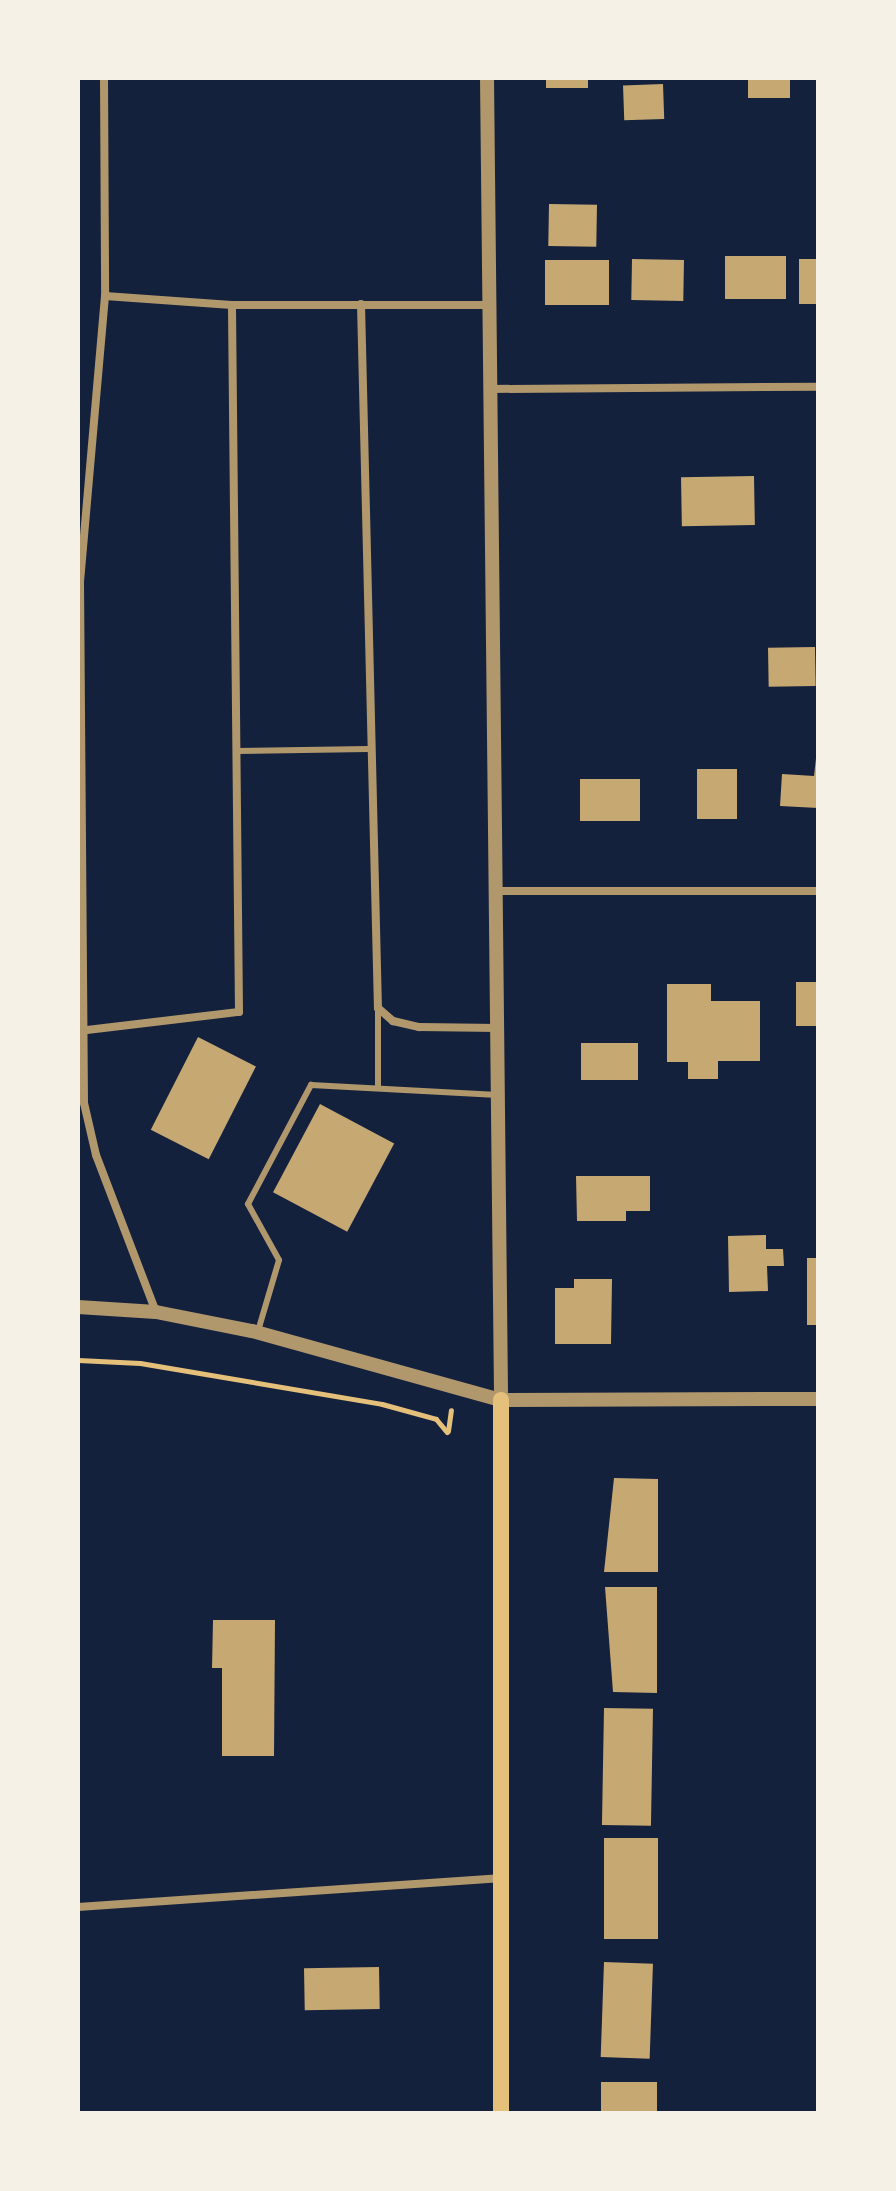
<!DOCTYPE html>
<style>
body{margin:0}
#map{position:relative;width:896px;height:2191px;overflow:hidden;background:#14213d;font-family:"Exo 2",sans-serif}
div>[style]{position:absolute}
.building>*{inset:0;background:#c6a872;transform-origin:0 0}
.path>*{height:5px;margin:-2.5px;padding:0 2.5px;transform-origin:2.5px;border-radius:2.5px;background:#e5c07b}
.service>*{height:6px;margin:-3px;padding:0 3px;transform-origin:3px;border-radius:3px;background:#b1986c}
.minor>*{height:8px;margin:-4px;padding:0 4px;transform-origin:4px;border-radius:4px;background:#b1986c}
.tertiary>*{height:14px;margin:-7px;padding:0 7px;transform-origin:7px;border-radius:7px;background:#b1986c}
.secondary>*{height:16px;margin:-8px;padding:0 8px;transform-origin:8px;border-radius:8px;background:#e5c07b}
span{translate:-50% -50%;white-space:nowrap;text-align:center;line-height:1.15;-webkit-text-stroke:8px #f6f1e7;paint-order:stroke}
.frame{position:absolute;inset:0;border:80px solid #f6f1e7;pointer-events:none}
</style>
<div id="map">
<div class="building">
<div style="left:546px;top:78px;width:42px;height:10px"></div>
<div style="left:748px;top:78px;width:42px;height:20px"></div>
<div style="left:663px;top:84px;width:35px;height:40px;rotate:88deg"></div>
<div style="left:549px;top:204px;width:48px;height:42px;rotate:1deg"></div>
<div style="left:725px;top:256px;width:61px;height:43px"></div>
<div style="left:632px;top:259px;width:52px;height:41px;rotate:1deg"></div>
<div style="left:799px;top:259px;width:19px;height:45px"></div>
<div style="left:545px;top:260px;width:64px;height:45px"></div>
<div style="left:754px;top:476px;width:49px;height:73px;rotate:89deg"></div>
<div style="left:815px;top:647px;width:39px;height:47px;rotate:89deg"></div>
<div style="clip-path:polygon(818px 741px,818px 808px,780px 806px,782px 774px,814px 776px)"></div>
<div style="left:697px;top:769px;width:40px;height:50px"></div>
<div style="left:580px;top:779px;width:60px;height:42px"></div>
<div style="left:818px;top:982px;width:44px;height:22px;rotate:90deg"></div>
<div style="clip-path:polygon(667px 984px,711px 984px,711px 1001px,760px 1001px,760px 1061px,718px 1061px,718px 1079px,688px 1079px,688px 1062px,667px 1062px)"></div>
<div style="left:198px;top:1037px;width:65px;height:104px;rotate:27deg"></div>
<div style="left:581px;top:1043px;width:57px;height:37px"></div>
<div style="left:320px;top:1104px;width:84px;height:100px;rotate:28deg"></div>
<div style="clip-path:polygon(576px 1176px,650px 1176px,650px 1211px,626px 1211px,626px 1221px,577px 1221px)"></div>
<div style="clip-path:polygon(766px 1235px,766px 1249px,783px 1249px,784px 1266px,767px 1266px,768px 1291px,729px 1292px,728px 1236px)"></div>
<div style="left:807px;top:1258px;width:11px;height:67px"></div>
<div style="clip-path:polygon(574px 1279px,612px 1279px,611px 1344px,555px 1344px,555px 1288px,574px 1288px)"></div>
<div style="clip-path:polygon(614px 1478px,658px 1479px,658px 1572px,604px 1572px)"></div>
<div style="clip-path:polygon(605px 1587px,657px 1587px,657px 1693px,613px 1692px)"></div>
<div style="clip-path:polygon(213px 1620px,275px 1620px,274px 1756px,222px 1756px,222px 1668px,212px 1668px)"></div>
<div style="left:604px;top:1708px;width:49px;height:117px;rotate:1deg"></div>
<div style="left:604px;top:1838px;width:54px;height:101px"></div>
<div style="left:604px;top:1962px;width:49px;height:95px;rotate:2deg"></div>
<div style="left:379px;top:1967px;width:42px;height:75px;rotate:89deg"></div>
<div style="left:657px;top:2082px;width:31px;height:56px;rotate:90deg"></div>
</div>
<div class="path">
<div style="left:78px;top:1360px;width:62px;rotate:2.8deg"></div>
<div style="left:140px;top:1363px;width:245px;rotate:9.6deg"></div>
<div style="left:382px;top:1404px;width:56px;rotate:15.5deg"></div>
<div style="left:436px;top:1419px;width:17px;rotate:50deg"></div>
<div style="left:448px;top:1431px;width:21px;rotate:-82deg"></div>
</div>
<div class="service">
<div style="left:236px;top:751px;width:132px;rotate:-0.9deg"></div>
<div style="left:378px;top:1088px;width:80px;rotate:-90deg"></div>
<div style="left:258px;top:1331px;width:74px;rotate:-73.5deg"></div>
<div style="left:279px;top:1260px;width:64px;rotate:-119deg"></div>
<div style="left:248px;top:1204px;width:135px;rotate:-62.1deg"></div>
<div style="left:311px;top:1085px;width:187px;rotate:3.1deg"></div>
</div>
<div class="minor">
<div style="left:104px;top:78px;width:218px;rotate:89.7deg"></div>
<div style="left:105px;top:296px;width:287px;rotate:95deg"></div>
<div style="left:80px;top:582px;width:521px;rotate:89.56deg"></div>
<div style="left:84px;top:1103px;width:53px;rotate:77deg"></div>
<div style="left:96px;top:1155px;width:168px;rotate:69.1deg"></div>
<div style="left:105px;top:296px;width:127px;rotate:4.1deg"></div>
<div style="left:232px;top:305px;width:258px"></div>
<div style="left:361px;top:304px;width:704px;rotate:88.62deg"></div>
<div style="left:378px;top:1008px;width:20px;rotate:41deg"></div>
<div style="left:393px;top:1021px;width:27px;rotate:13deg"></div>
<div style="left:419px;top:1027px;width:79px;rotate:0.7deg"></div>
<div style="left:491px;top:389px;width:327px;rotate:-0.4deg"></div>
<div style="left:497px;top:891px;width:321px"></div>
<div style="left:87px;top:1030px;width:153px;rotate:-6.8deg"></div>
<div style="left:239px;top:1012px;width:707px;rotate:-90.57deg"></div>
<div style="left:78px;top:1907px;width:422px;rotate:-3.9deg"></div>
</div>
<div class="tertiary">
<div style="left:487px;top:78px;width:1322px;rotate:89.39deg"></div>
<div style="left:78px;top:1307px;width:78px;rotate:3.7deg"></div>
<div style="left:156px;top:1312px;width:98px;rotate:11.2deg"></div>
<div style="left:252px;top:1331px;width:258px;rotate:15.5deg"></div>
<div style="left:501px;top:1400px;width:317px;rotate:-0.2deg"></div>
</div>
<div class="secondary">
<div style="left:501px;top:2113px;width:713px;rotate:-90deg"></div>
</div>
<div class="frame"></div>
</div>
